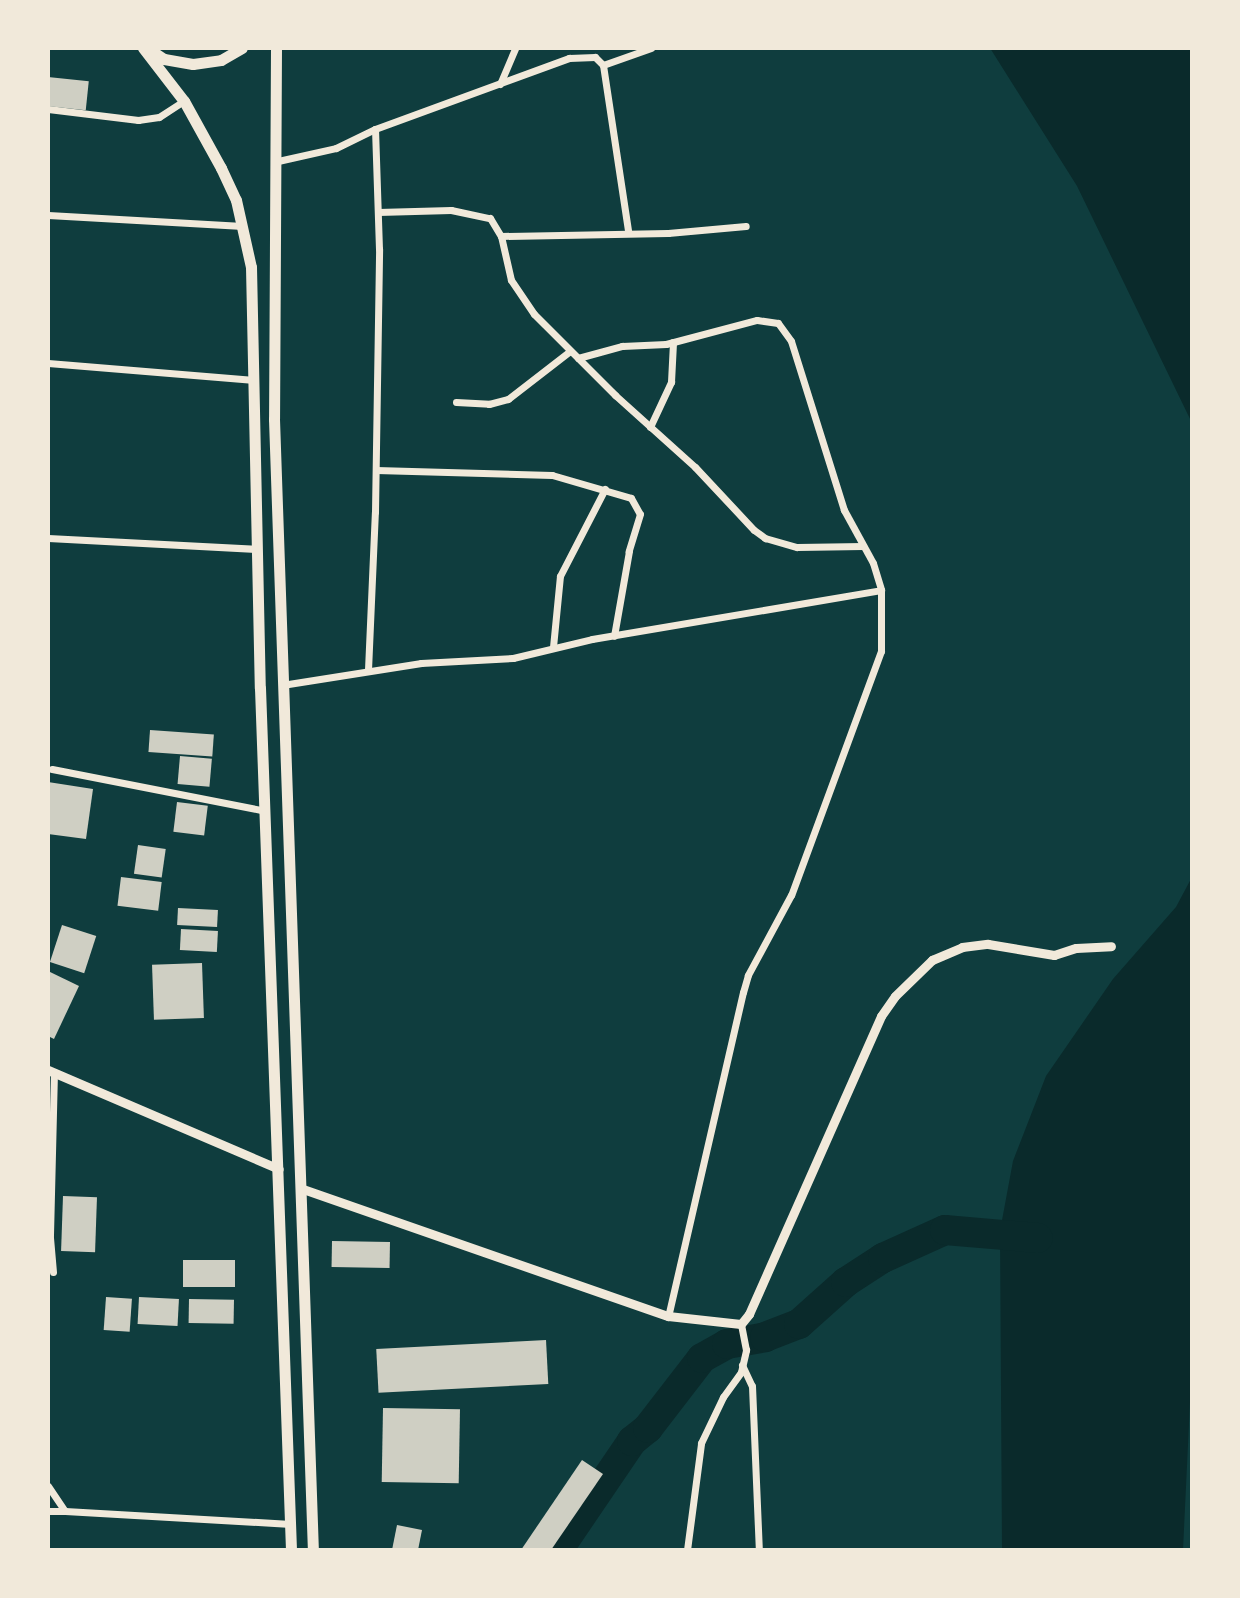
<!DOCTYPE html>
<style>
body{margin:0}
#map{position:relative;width:1240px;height:1598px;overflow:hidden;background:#0f3d3e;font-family:"Noto Sans",sans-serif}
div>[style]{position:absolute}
.water>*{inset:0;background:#0a2a2b}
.river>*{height:30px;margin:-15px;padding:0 15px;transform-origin:15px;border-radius:15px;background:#0a2a2b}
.building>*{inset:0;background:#cfcfc3;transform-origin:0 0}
.minor>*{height:7px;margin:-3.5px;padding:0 3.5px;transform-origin:3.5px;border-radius:3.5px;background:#f1e9da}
.tertiary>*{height:9px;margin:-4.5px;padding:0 4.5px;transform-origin:4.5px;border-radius:4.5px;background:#f1e9da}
.primary>*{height:11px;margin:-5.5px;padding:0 5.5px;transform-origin:5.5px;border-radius:5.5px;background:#f1e9da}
span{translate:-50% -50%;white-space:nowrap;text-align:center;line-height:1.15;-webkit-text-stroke:7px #f1e9da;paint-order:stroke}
.frame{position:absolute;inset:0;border:50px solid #f1e9da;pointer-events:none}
</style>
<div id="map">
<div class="water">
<div style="clip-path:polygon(990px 48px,1192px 48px,1192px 423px,1077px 186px)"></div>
<div style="clip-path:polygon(1192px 877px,1192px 1360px,1183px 1550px,1002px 1550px,1000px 1231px,1013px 1161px,1046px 1076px,1113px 979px,1176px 907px)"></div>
</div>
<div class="river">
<div style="left:558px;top:1550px;width:132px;rotate:-55.8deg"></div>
<div style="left:632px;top:1441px;width:21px;rotate:-39deg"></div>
<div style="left:648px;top:1428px;width:88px;rotate:-52.4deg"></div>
<div style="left:702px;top:1358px;width:29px;rotate:-29deg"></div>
<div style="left:727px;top:1344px;width:39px;rotate:-10deg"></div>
<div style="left:765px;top:1337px;width:36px;rotate:-21deg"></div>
<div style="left:799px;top:1324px;width:63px;rotate:-41.8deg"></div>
<div style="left:846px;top:1282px;width:44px;rotate:-33deg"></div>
<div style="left:883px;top:1258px;width:68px;rotate:-24.3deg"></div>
<div style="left:945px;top:1230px;width:93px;rotate:4.9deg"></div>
</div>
<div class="building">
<div style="left:48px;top:77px;width:41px;height:29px;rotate:6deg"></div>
<div style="left:150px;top:730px;width:64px;height:22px;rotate:4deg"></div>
<div style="left:180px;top:756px;width:32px;height:28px;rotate:5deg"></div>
<div style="clip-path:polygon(48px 782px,93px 789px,86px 839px,48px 834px)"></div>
<div style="left:177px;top:802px;width:31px;height:30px;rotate:7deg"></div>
<div style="left:138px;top:845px;width:28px;height:29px;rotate:8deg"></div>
<div style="left:121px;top:877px;width:41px;height:29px;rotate:7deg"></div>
<div style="left:178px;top:908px;width:40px;height:17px;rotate:3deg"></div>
<div style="left:62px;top:925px;width:36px;height:39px;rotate:18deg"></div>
<div style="left:181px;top:929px;width:37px;height:21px;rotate:3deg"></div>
<div style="left:202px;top:963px;width:55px;height:50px;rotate:88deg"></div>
<div style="clip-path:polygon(48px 971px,79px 986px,54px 1039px,48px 1036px)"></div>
<div style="left:63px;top:1196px;width:34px;height:55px;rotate:2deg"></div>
<div style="left:332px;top:1241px;width:58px;height:26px;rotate:1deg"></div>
<div style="left:183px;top:1260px;width:52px;height:27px"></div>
<div style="left:106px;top:1297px;width:26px;height:33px;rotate:4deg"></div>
<div style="left:139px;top:1297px;width:40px;height:27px;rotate:3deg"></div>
<div style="left:189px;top:1299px;width:45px;height:24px;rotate:1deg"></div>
<div style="left:546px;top:1340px;width:44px;height:170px;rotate:87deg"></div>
<div style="left:383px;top:1408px;width:77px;height:74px;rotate:1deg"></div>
<div style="clip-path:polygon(582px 1460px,603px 1474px,551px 1550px,521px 1550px)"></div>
<div style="clip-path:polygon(397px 1525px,422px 1530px,418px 1550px,392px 1550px)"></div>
</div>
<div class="minor">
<div style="left:603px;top:65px;width:51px;rotate:-19.5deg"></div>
<div style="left:500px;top:84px;width:39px;rotate:-67deg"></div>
<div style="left:48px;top:109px;width:91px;rotate:7deg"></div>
<div style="left:138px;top:120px;width:21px;rotate:-8deg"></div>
<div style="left:159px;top:117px;width:30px;rotate:-33deg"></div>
<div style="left:278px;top:161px;width:59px;rotate:-12.6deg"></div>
<div style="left:336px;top:148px;width:43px;rotate:-26deg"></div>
<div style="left:375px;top:129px;width:207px;rotate:-20.1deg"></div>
<div style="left:569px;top:58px;width:26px;rotate:-2deg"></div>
<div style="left:595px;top:57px;width:11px;rotate:45deg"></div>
<div style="left:603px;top:65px;width:168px;rotate:81.4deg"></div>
<div style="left:378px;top:212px;width:73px;rotate:-1.6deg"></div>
<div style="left:451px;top:210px;width:40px;rotate:12deg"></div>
<div style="left:490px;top:218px;width:21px;rotate:59deg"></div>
<div style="left:501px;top:236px;width:45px;rotate:77.2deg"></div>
<div style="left:511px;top:280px;width:41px;rotate:55.9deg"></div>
<div style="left:534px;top:314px;width:115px;rotate:45deg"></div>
<div style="left:615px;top:395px;width:108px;rotate:42deg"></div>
<div style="left:695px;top:467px;width:86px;rotate:46.9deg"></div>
<div style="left:754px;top:530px;width:14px;rotate:36deg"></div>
<div style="left:765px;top:538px;width:33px;rotate:16deg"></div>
<div style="left:797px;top:547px;width:66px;rotate:-0.9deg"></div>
<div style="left:48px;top:215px;width:195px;rotate:3.2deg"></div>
<div style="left:501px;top:236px;width:167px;rotate:-1deg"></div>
<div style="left:668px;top:233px;width:78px;rotate:-5.1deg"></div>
<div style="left:578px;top:358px;width:46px;rotate:-15.3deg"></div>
<div style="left:622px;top:346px;width:44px;rotate:-2.6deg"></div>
<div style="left:666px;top:344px;width:94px;rotate:-14.8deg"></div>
<div style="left:757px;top:320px;width:21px;rotate:8deg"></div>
<div style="left:778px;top:323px;width:22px;rotate:54deg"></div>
<div style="left:791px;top:341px;width:177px;rotate:72.6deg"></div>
<div style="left:844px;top:510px;width:60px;rotate:61.3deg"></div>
<div style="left:873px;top:563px;width:28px;rotate:73deg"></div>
<div style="left:881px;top:590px;width:61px;rotate:90deg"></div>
<div style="left:881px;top:651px;width:260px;rotate:110.2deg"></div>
<div style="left:791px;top:895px;width:91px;rotate:118.3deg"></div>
<div style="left:748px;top:975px;width:18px;rotate:106deg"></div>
<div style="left:743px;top:992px;width:333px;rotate:103deg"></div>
<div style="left:48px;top:363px;width:207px;rotate:4.7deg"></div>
<div style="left:456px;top:402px;width:33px;rotate:3deg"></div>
<div style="left:489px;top:404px;width:20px;rotate:-15deg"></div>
<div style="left:508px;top:399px;width:78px;rotate:-37.7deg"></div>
<div style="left:650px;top:427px;width:50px;rotate:-65deg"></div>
<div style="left:671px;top:382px;width:40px;rotate:-87.1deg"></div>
<div style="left:376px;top:470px;width:176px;rotate:1.6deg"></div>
<div style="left:552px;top:475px;width:82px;rotate:16.2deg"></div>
<div style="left:631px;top:498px;width:18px;rotate:61deg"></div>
<div style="left:640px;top:514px;width:39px;rotate:107deg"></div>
<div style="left:629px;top:551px;width:86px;rotate:100deg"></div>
<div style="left:48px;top:538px;width:209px;rotate:3deg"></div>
<div style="left:553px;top:647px;width:71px;rotate:-84.4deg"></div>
<div style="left:560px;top:576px;width:98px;rotate:-62.7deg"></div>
<div style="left:368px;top:670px;width:158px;rotate:-87.5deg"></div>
<div style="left:375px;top:512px;width:263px;rotate:-89.1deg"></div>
<div style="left:379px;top:249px;width:120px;rotate:-91.9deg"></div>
<div style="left:282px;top:685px;width:141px;rotate:-9deg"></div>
<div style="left:421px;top:663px;width:92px;rotate:-3.1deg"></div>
<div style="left:513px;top:658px;width:81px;rotate:-13.5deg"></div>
<div style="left:592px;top:639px;width:293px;rotate:-9.6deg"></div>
<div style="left:52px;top:769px;width:218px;rotate:11.1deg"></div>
<div style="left:53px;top:1272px;width:37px;rotate:-95deg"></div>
<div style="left:50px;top:1235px;width:162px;rotate:-88.6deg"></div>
<div style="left:742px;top:1365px;width:23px;rotate:65deg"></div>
<div style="left:752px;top:1386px;width:164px;rotate:87.6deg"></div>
<div style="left:48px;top:1486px;width:30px;rotate:56deg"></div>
<div style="left:65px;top:1511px;width:226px;rotate:3.3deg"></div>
<div style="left:48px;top:1511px;width:17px"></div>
<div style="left:687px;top:1550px;width:108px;rotate:-82.5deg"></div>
<div style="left:701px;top:1443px;width:51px;rotate:-64.4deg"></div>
<div style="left:723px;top:1397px;width:31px;rotate:-54deg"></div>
<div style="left:741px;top:1372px;width:23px;rotate:-77deg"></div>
<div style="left:746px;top:1350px;width:26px;rotate:-101deg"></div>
</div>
<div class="tertiary">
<div style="left:48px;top:1070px;width:251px;rotate:23.2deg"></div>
<div style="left:300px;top:1188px;width:390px;rotate:19.2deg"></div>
<div style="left:668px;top:1316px;width:73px;rotate:6.3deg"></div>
<div style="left:741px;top:1324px;width:13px;rotate:-51deg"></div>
<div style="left:749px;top:1314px;width:326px;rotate:-66.1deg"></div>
<div style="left:881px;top:1016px;width:24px;rotate:-55deg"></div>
<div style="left:895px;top:996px;width:52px;rotate:-44.2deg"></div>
<div style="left:932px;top:960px;width:33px;rotate:-23deg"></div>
<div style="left:962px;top:947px;width:26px;rotate:-7deg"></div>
<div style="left:988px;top:944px;width:67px;rotate:9.5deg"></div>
<div style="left:1054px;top:955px;width:23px;rotate:-18deg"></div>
<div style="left:1076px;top:948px;width:35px;rotate:-3deg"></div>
</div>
<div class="primary">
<div style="left:143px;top:48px;width:67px;rotate:52.3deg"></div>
<div style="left:184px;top:101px;width:77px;rotate:61.1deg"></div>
<div style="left:221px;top:168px;width:35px;rotate:65deg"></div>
<div style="left:236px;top:200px;width:69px;rotate:77.4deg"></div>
<div style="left:251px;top:267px;width:421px;rotate:88.8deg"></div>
<div style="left:260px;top:688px;width:863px;rotate:87.94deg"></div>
<div style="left:276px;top:48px;width:371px;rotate:90.3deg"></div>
<div style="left:274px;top:419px;width:1132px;rotate:88.03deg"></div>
<div style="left:149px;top:49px;width:18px;rotate:34deg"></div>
<div style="left:164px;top:59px;width:29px;rotate:10deg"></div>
<div style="left:193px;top:64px;width:28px;rotate:-8deg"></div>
<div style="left:221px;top:60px;width:24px;rotate:-30deg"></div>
</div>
<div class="frame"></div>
</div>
